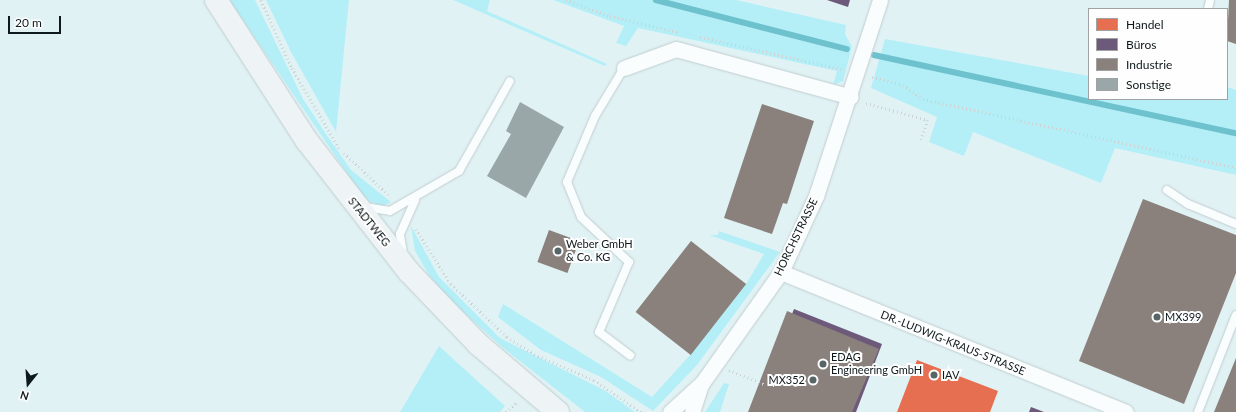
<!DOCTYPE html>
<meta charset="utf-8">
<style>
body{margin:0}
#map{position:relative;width:1236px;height:412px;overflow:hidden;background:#e1f2f5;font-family:Lato,sans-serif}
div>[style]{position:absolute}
.green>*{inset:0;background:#b4eff8}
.shops>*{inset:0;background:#e76f51}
.offices>*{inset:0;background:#6d597a}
.industry>*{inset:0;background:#8a817c;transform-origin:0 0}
.stream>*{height:5.5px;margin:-2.75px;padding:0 2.75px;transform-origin:2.75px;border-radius:2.75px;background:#6ec2cd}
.building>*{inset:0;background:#9aa7a9}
.path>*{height:2.5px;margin-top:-1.25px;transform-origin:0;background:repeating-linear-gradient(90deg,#cdd3d4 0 1px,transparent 0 4px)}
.roads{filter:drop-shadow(0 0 1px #c0cdcf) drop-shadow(0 0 1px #c0cdcf)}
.lane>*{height:8px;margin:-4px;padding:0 4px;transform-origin:4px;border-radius:4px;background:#fafdfe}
.street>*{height:15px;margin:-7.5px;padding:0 7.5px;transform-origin:7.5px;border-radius:7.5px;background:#fafdfe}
.secondary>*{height:22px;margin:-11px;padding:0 11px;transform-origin:11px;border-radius:11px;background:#eef4f5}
.dots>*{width:11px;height:11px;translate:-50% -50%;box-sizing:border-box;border:2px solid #fefefe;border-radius:50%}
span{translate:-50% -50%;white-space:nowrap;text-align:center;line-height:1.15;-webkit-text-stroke:4px #fefefe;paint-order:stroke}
.street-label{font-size:11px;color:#0e191b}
.poi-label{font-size:11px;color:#0e191b}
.left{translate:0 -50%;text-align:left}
.right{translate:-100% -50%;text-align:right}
.legend{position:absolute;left:1088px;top:8px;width:140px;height:92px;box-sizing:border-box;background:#fefefe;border:1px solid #9ea2a3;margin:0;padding:5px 7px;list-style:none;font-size:12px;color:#0e191b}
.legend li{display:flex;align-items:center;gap:8px;height:20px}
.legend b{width:20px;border:1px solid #9ea2a3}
.north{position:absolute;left:8px;top:364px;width:40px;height:40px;-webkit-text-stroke:3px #fefefe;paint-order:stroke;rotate:197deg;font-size:11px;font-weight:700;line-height:16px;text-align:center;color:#0e191b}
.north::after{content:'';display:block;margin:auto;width:14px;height:18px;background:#0e191b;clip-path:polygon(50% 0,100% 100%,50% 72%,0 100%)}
.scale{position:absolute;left:8px;top:16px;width:53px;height:18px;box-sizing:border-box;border:2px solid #0e191b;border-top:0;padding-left:5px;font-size:12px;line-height:14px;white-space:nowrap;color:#0e191b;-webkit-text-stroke:3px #fefefe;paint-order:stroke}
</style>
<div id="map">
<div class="green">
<div style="clip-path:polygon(229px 0,255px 0,303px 99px,326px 134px,351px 170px,391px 202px,383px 206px,368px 201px,358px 189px)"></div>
<div style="clip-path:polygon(266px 0,349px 0,336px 132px,291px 52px)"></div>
<div style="clip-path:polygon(453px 0,490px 0,487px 11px,607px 64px,605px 66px)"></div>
<div style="clip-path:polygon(553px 0,736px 0,846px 25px,845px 34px,852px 47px,843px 81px,833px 85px,837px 71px,638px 28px,626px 46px,616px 43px,624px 26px)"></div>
<div style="clip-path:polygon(885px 39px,1089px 76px,1089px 99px,1227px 99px,1227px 87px,1236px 90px,1236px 175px,1115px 148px,1101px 183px,973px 132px,964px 156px,929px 142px,937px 117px,871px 88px)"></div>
<div style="clip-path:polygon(411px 226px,439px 277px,500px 338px,604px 390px,635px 412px,585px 412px,502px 347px,451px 301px,429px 275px,415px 251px)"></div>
<div style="clip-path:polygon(719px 231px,780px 252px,697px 365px,653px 411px,601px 377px,541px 350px,498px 317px,503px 304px,652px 397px,691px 354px,746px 284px,764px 254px,709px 235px,718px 235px)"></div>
<div style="clip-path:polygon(439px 346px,505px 406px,500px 412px,400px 412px)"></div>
<div style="clip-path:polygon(724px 383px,729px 384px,720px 412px,705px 412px)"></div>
</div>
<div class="shops">
<div style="clip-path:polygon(917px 360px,998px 391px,990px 412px,897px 412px)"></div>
</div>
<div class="offices">
<div style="clip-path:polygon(827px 0,850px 0,848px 7px)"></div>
<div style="clip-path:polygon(794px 309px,882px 344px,856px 412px,753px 412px)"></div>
<div style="clip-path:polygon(1031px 407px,1044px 412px,1029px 412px)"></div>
</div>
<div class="industry">
<div style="clip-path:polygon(1229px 0,1236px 0,1236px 44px,1227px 41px)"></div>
<div style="clip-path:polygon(762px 104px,814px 121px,787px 204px,783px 203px,772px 234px,724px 218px)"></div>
<div style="clip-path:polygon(1143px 199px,1236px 235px,1236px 273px,1184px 404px,1079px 361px)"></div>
<div style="left:549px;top:230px;width:32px;height:34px;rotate:20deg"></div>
<div style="left:691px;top:241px;width:70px;height:90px;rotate:38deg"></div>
<div style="clip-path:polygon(787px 311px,879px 349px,852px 412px,748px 412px)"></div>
<div style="clip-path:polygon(1236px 358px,1236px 412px,1214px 412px)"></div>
</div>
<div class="stream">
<div style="left:656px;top:0;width:197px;rotate:14.4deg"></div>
<div style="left:874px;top:55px;width:370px;rotate:12.2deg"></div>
</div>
<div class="building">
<div style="clip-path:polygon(520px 102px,564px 127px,526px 198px,487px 176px,511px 134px,506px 131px)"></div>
</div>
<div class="path">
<div style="left:261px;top:0;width:75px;rotate:65.5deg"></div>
<div style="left:292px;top:68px;width:93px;rotate:59.6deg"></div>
<div style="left:566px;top:0;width:47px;rotate:20deg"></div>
<div style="left:610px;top:16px;width:70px;rotate:13.2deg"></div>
<div style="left:700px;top:37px;width:145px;rotate:12.8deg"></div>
<div style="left:872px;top:77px;width:32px;rotate:14deg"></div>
<div style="left:903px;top:85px;width:24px;rotate:35deg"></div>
<div style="left:923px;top:99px;width:321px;rotate:12.4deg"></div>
<div style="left:866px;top:103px;width:64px;rotate:15.3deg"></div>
<div style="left:928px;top:120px;width:21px;rotate:109deg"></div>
<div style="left:344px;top:153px;width:64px;rotate:43.1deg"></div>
<div style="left:416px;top:229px;width:65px;rotate:57.5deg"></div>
<div style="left:451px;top:284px;width:77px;rotate:43.4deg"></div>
<div style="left:507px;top:337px;width:36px;rotate:32deg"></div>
<div style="left:538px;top:356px;width:61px;rotate:23.2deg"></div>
<div style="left:594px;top:380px;width:57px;rotate:34.2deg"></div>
<div style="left:729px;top:370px;width:38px;rotate:22deg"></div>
<div style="left:506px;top:412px;width:15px;rotate:-42deg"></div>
</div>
<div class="roads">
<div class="lane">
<div style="left:1208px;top:9px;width:9px;rotate:-77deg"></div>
<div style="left:624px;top:68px;width:56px;rotate:121.1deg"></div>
<div style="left:595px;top:116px;width:72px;rotate:113deg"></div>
<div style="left:567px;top:182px;width:38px;rotate:68deg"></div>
<div style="left:581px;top:217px;width:66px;rotate:43.2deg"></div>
<div style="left:629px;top:262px;width:76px;rotate:113.2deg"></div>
<div style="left:599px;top:332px;width:39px;rotate:37deg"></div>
<div style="left:1167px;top:190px;width:25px;rotate:34deg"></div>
<div style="left:1188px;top:204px;width:52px;rotate:22.6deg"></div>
<div style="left:365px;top:207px;width:25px;rotate:9deg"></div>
<div style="left:390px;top:211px;width:80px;rotate:-30.1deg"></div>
<div style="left:459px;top:171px;width:103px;rotate:-60.5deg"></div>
<div style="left:403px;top:254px;width:20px;rotate:-99deg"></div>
<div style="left:400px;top:234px;width:37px;rotate:-66deg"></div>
<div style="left:1198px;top:412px;width:104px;rotate:-68.6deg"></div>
</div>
<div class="street">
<div style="left:624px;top:68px;width:55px;rotate:-20.1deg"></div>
<div style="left:676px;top:49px;width:181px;rotate:15.3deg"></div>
<div style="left:781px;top:272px;width:372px;rotate:22.1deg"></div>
<div style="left:670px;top:412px;width:43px;rotate:-42.2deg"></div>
<div style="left:702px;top:383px;width:136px;rotate:-54.6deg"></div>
<div style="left:781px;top:272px;width:84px;rotate:-65.3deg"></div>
<div style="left:816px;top:196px;width:206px;rotate:-71.9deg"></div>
<div style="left:692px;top:412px;width:29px;rotate:-72deg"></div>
</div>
<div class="secondary">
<div style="left:216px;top:0;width:168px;rotate:57.2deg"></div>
<div style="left:307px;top:141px;width:166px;rotate:52.1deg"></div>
<div style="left:409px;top:272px;width:100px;rotate:46.2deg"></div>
<div style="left:478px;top:344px;width:105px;rotate:40.4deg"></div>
</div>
</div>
<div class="dots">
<div style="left:558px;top:251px;background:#586567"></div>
<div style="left:1157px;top:317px;background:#586567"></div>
<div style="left:823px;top:364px;background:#586567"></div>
<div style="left:934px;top:375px;background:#586567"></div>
<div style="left:813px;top:380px;background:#586567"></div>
</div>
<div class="street-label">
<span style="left:369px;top:222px;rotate:51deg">STADTWEG</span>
<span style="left:796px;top:237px;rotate:-64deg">HORCHSTRASSE</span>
<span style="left:953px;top:343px;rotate:22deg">DR.-LUDWIG-KRAUS-STRASSE</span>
</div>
<div class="poi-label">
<span class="left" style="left:566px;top:251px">Weber GmbH<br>&amp; Co. KG</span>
<span class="left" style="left:1165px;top:317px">MX399</span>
<span class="left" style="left:831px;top:364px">EDAG<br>Engineering GmbH</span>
<span class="left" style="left:942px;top:375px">IAV</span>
<span class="right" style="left:805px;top:380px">MX352</span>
</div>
<ul class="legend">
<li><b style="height:11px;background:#e76f51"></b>Handel</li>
<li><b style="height:11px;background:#6d597a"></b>Büros</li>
<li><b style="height:11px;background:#8a817c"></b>Industrie</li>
<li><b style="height:11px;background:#9aa7a9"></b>Sonstige</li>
</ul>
<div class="north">N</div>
<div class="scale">20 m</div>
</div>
